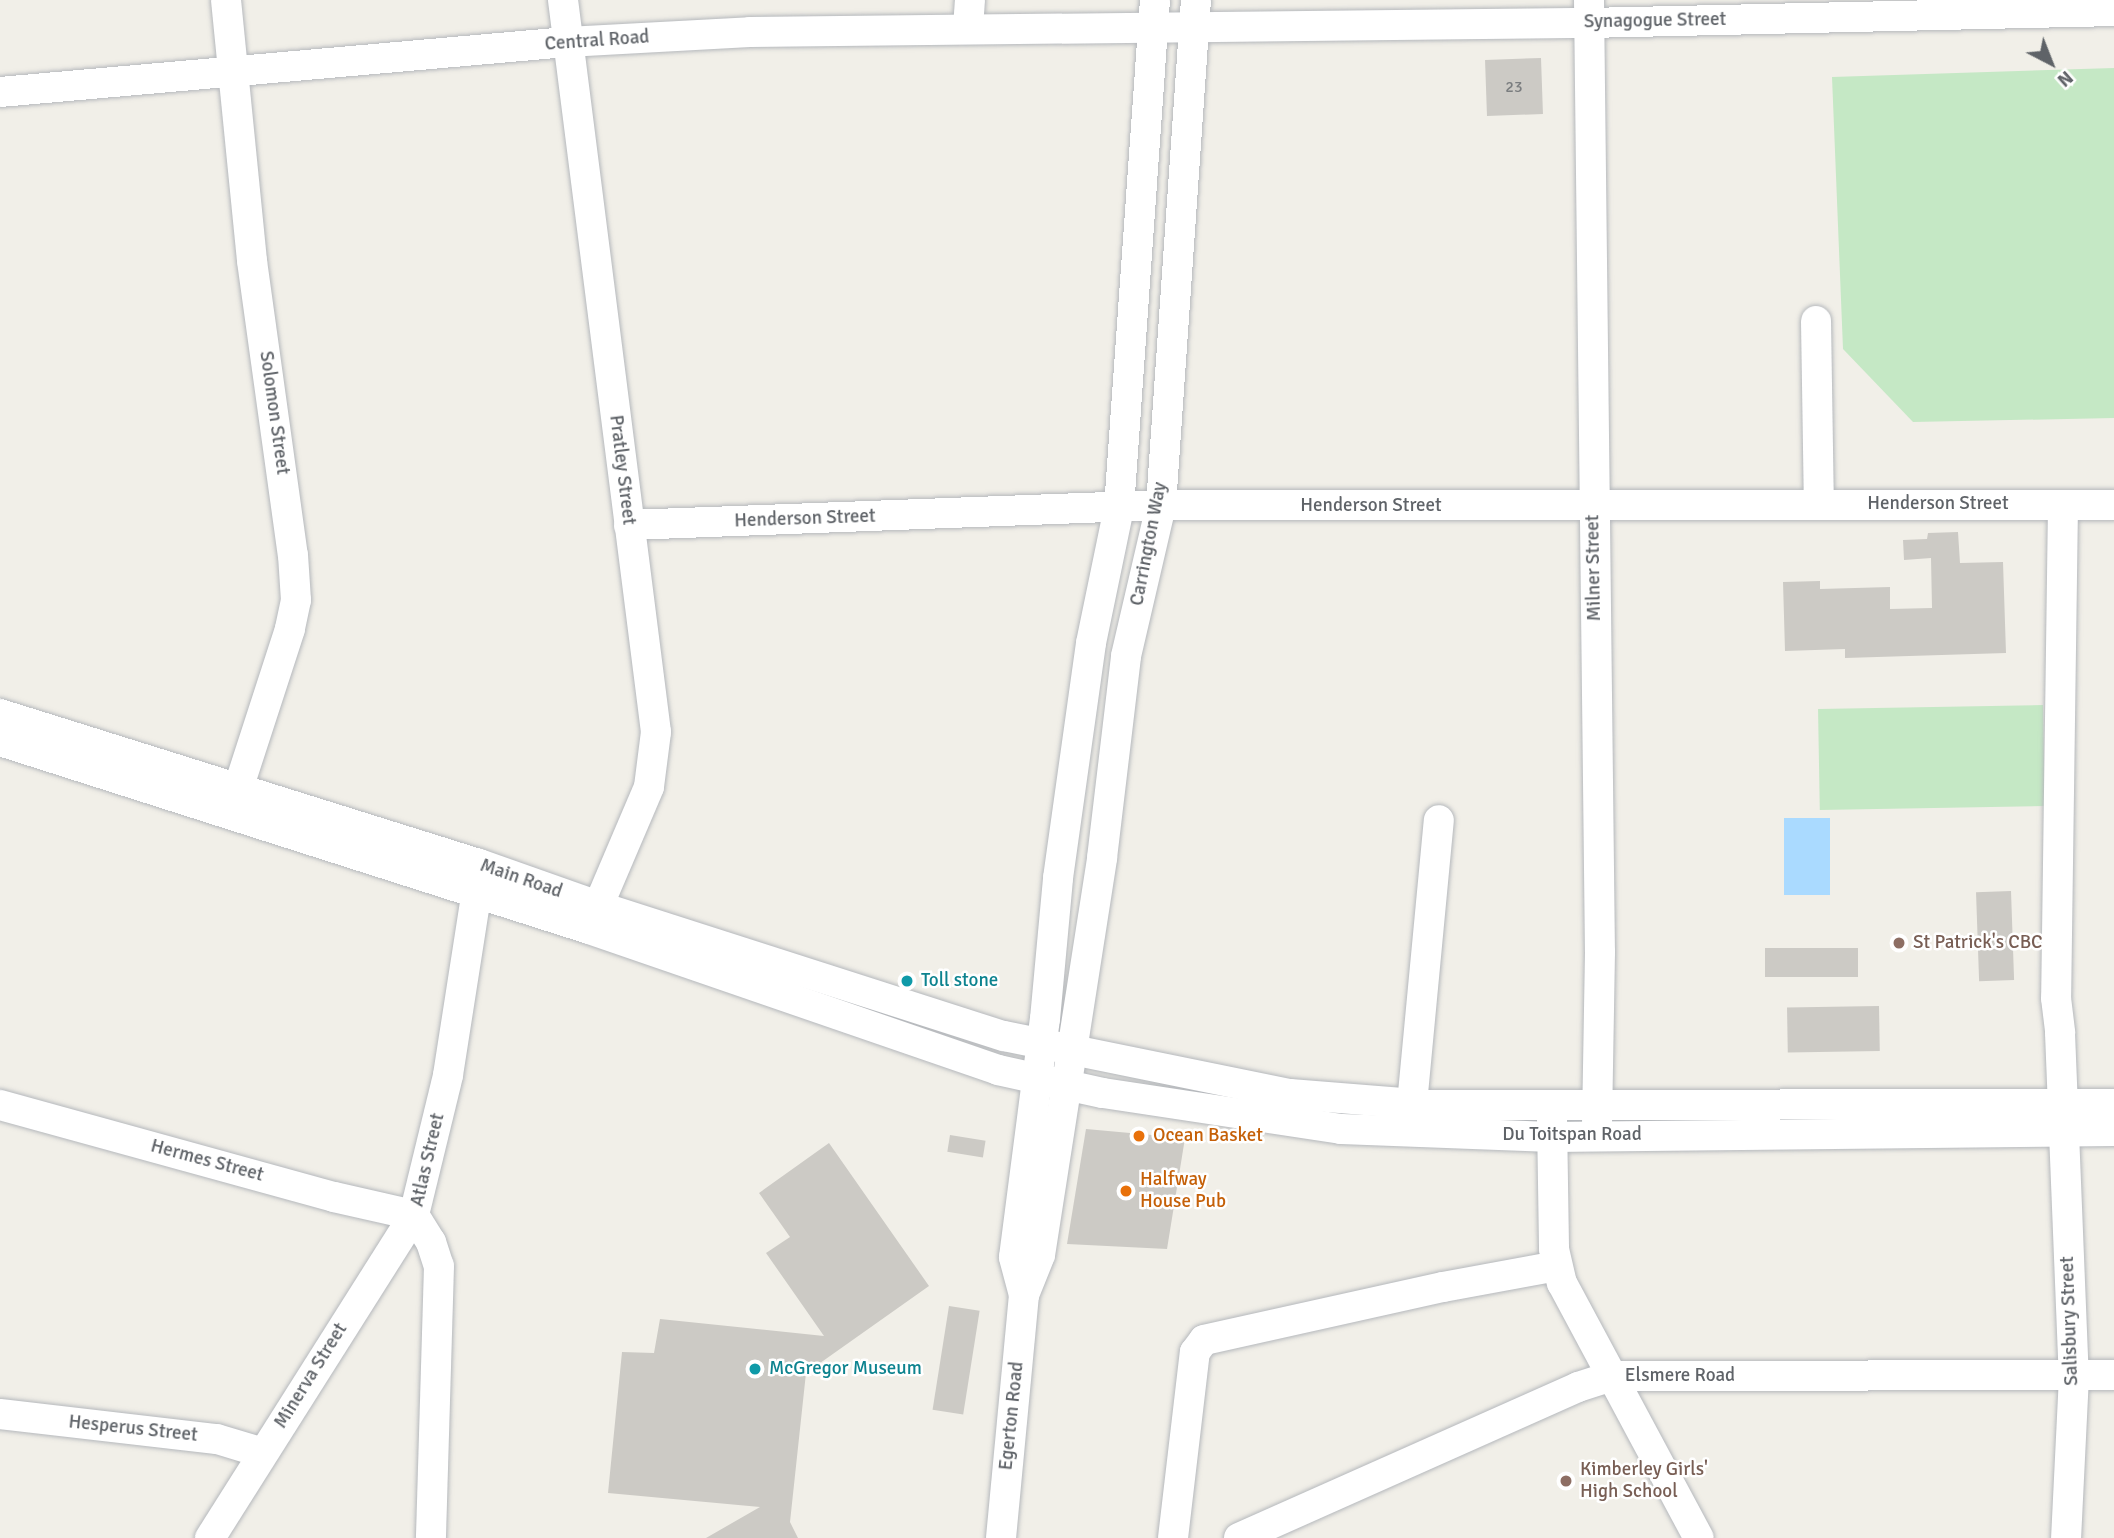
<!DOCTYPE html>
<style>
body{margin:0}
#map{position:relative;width:2114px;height:1538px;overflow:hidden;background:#f1efe8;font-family:Signika,sans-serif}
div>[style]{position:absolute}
.green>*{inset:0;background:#c5e8c5;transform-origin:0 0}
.water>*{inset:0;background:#aadaff;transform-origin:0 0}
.building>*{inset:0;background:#cccac5;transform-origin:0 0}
.roads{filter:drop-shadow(0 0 2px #b5b8bc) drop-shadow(0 0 2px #b5b8bc)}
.minor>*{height:30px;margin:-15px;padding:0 15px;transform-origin:15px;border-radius:15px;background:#fff}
.dots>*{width:19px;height:19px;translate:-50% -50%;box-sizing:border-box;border:4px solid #fff;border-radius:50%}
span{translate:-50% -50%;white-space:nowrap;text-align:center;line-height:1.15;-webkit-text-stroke:5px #fff;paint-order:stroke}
.number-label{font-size:16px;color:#7a7d7f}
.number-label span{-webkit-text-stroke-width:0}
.street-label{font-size:19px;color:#5f6368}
.education-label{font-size:19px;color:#785e54}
.left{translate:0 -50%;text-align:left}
.culture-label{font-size:19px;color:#0d838f}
.food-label{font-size:19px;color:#c56008}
.north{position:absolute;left:2016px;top:28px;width:70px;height:70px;-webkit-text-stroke:5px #fff;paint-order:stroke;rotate:138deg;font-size:19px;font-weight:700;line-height:28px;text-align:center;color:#5f6368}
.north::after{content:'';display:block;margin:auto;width:24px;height:32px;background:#5f6368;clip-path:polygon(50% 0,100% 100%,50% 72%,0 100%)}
</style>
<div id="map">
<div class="green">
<div style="clip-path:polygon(2114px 68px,2114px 418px,1913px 422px,1843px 349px,1832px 77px)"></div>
<div style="left:2043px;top:705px;width:101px;height:225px;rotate:89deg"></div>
</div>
<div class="water">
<div style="left:1784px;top:818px;width:46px;height:77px"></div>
</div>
<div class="building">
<div style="left:1541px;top:58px;width:56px;height:56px;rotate:88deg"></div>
<div style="clip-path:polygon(1958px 532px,1960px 563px,2003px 562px,2006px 653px,1845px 658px,1845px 649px,1785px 651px,1783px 582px,1820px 581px,1820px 589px,1890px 587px,1890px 609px,1932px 608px,1931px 558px,1904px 560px,1903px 540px,1927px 539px,1928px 533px)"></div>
<div style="left:2011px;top:891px;width:89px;height:35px;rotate:88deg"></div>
<div style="left:1765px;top:948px;width:93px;height:29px"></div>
<div style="left:1879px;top:1006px;width:45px;height:92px;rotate:89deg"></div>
<div style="clip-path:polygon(1086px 1129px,1185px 1138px,1167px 1249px,1067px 1244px)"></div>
<div style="left:950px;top:1135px;width:36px;height:17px;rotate:9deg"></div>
<div style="clip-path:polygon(829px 1143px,929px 1286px,806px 1373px,790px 1522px,798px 1538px,706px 1538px,760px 1507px,608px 1493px,622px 1352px,654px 1353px,660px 1319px,824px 1336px,766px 1253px,790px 1237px,759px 1193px)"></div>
<div style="left:949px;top:1306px;width:31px;height:105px;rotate:9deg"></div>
</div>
<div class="roads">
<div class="minor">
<div style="left:226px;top:0;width:262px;rotate:84.3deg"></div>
<div style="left:252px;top:261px;width:297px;rotate:82.1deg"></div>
<div style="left:293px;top:555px;width:45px;rotate:86.2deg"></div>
<div style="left:296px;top:600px;width:30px;rotate:102deg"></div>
<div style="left:290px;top:629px;width:188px;rotate:108deg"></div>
<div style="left:563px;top:0;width:738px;rotate:82.76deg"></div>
<div style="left:656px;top:732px;width:55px;rotate:97.3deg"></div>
<div style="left:649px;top:787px;width:148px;rotate:113.1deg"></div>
<div style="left:1589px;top:0;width:952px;rotate:89.34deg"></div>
<div style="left:1600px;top:952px;width:174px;rotate:91deg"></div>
<div style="left:968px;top:28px;width:28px;rotate:-86deg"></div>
<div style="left:0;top:92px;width:569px;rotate:-5.04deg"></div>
<div style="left:567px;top:42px;width:183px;rotate:-3.1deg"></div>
<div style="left:750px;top:32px;width:837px;rotate:-0.62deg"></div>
<div style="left:1587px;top:23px;width:527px;rotate:-1.3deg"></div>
<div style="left:1816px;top:321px;width:183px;rotate:89.1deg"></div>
<div style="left:2063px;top:505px;width:493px;rotate:90.8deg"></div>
<div style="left:2056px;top:998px;width:35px;rotate:83deg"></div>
<div style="left:2060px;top:1033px;width:343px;rotate:87.7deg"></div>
<div style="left:2074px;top:1376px;width:162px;rotate:92.8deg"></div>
<div style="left:629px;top:525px;width:532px;rotate:-2.15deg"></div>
<div style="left:1161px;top:505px;width:953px"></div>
<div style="left:0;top:714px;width:502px;rotate:17.39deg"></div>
<div style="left:479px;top:864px;width:126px;rotate:19.4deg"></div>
<div style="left:598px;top:906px;width:426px;rotate:17.8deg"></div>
<div style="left:1004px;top:1036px;width:292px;rotate:11.5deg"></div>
<div style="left:1290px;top:1094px;width:138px;rotate:4.6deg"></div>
<div style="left:1428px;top:1105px;width:686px;rotate:-0.08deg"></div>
<div style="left:0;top:741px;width:618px;rotate:17.7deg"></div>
<div style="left:589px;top:929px;width:433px;rotate:19deg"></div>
<div style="left:998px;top:1070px;width:107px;rotate:12.4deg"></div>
<div style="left:1103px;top:1093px;width:241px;rotate:8.6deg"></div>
<div style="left:1341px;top:1129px;width:211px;rotate:2.2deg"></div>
<div style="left:1552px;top:1137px;width:562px;rotate:-0.61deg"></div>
<div style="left:0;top:1105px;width:346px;rotate:15.4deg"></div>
<div style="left:334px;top:1197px;width:82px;rotate:12.7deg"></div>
<div style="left:1552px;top:1119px;width:130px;rotate:89.1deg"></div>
<div style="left:1554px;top:1249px;width:35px;rotate:77deg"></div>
<div style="left:1562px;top:1283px;width:289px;rotate:61.8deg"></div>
<div style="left:1414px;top:1124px;width:20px;rotate:-96deg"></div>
<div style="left:1412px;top:1104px;width:285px;rotate:-84.6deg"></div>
<div style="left:414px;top:1215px;width:32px;rotate:58deg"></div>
<div style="left:431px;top:1242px;width:25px;rotate:72deg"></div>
<div style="left:439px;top:1266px;width:272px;rotate:91.7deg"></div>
<div style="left:1024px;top:1295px;width:39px;rotate:-105deg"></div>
<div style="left:1014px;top:1257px;width:240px;rotate:-82.6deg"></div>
<div style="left:1045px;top:1019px;width:142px;rotate:-84.7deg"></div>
<div style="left:1058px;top:878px;width:237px;rotate:-82deg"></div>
<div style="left:1091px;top:643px;width:138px;rotate:-78.3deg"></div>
<div style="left:1119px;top:508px;width:509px;rotate:-85.95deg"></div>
<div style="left:0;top:1414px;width:218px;rotate:6.6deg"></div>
<div style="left:217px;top:1439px;width:48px;rotate:16.9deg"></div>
<div style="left:210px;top:1538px;width:382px;rotate:-57.7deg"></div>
<div style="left:414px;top:1215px;width:144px;rotate:-76.3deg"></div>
<div style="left:448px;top:1075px;width:201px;rotate:-81.1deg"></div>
<div style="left:1001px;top:1538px;width:244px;rotate:-84.6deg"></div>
<div style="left:1024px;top:1295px;width:43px;rotate:-68.2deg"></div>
<div style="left:1040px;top:1255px;width:402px;rotate:-81.1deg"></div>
<div style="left:1102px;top:858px;width:203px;rotate:-83.2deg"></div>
<div style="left:1126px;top:656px;width:155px;rotate:-76.9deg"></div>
<div style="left:1161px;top:505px;width:506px;rotate:-86.04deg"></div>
<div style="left:1173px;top:1538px;width:187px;rotate:-83.3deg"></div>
<div style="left:1195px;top:1352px;width:15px;rotate:-53deg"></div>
<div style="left:1204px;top:1340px;width:245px;rotate:-12.5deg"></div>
<div style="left:1443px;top:1287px;width:116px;rotate:-10.4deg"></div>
<div style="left:1239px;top:1538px;width:371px;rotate:-24deg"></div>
<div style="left:1578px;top:1387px;width:35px;rotate:-18deg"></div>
<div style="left:1611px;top:1376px;width:503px;rotate:-0.11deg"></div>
</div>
</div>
<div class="dots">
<div style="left:1899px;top:943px;background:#8d6e63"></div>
<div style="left:907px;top:981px;background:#0f9aa8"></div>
<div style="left:1139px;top:1136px;background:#e8710a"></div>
<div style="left:1126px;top:1191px;background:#e8710a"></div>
<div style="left:755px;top:1369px;background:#0f9aa8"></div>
<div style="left:1566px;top:1481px;background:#8d6e63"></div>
</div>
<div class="number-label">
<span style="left:1514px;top:87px">23</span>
</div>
<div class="street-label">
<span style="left:1655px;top:21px;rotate:-1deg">Synagogue Street</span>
<span style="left:597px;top:41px;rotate:-4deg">Central Road</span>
<span style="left:274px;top:413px;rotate:82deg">Solomon Street</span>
<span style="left:622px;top:470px;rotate:83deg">Pratley Street</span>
<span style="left:1938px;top:504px">Henderson Street</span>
<span style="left:1371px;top:506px">Henderson Street</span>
<span style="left:805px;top:519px;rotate:-2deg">Henderson Street</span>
<span style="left:1149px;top:544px;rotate:-79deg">Carrington Way</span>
<span style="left:1594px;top:568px;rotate:-91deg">Milner Street</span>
<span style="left:521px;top:879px;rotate:19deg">Main Road</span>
<span style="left:1572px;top:1135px">Du Toitspan Road</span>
<span style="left:428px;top:1160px;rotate:-77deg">Atlas Street</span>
<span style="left:207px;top:1161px;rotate:15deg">Hermes Street</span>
<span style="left:2070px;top:1321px;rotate:-92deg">Salisbury Street</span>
<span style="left:311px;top:1376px;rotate:-58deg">Minerva Street</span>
<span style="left:1680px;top:1376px">Elsmere Road</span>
<span style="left:1012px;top:1416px;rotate:-84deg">Egerton Road</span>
<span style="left:133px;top:1429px;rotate:6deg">Hesperus Street</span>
</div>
<div class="education-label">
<span class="left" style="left:1913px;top:943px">St Patrick's CBC</span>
<span class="left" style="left:1580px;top:1481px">Kimberley Girls'<br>High School</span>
</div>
<div class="culture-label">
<span class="left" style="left:921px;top:981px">Toll stone</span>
<span class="left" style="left:769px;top:1369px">McGregor Museum</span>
</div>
<div class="food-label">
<span class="left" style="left:1153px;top:1136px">Ocean Basket</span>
<span class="left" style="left:1140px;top:1191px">Halfway<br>House Pub</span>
</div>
<div class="north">N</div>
</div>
